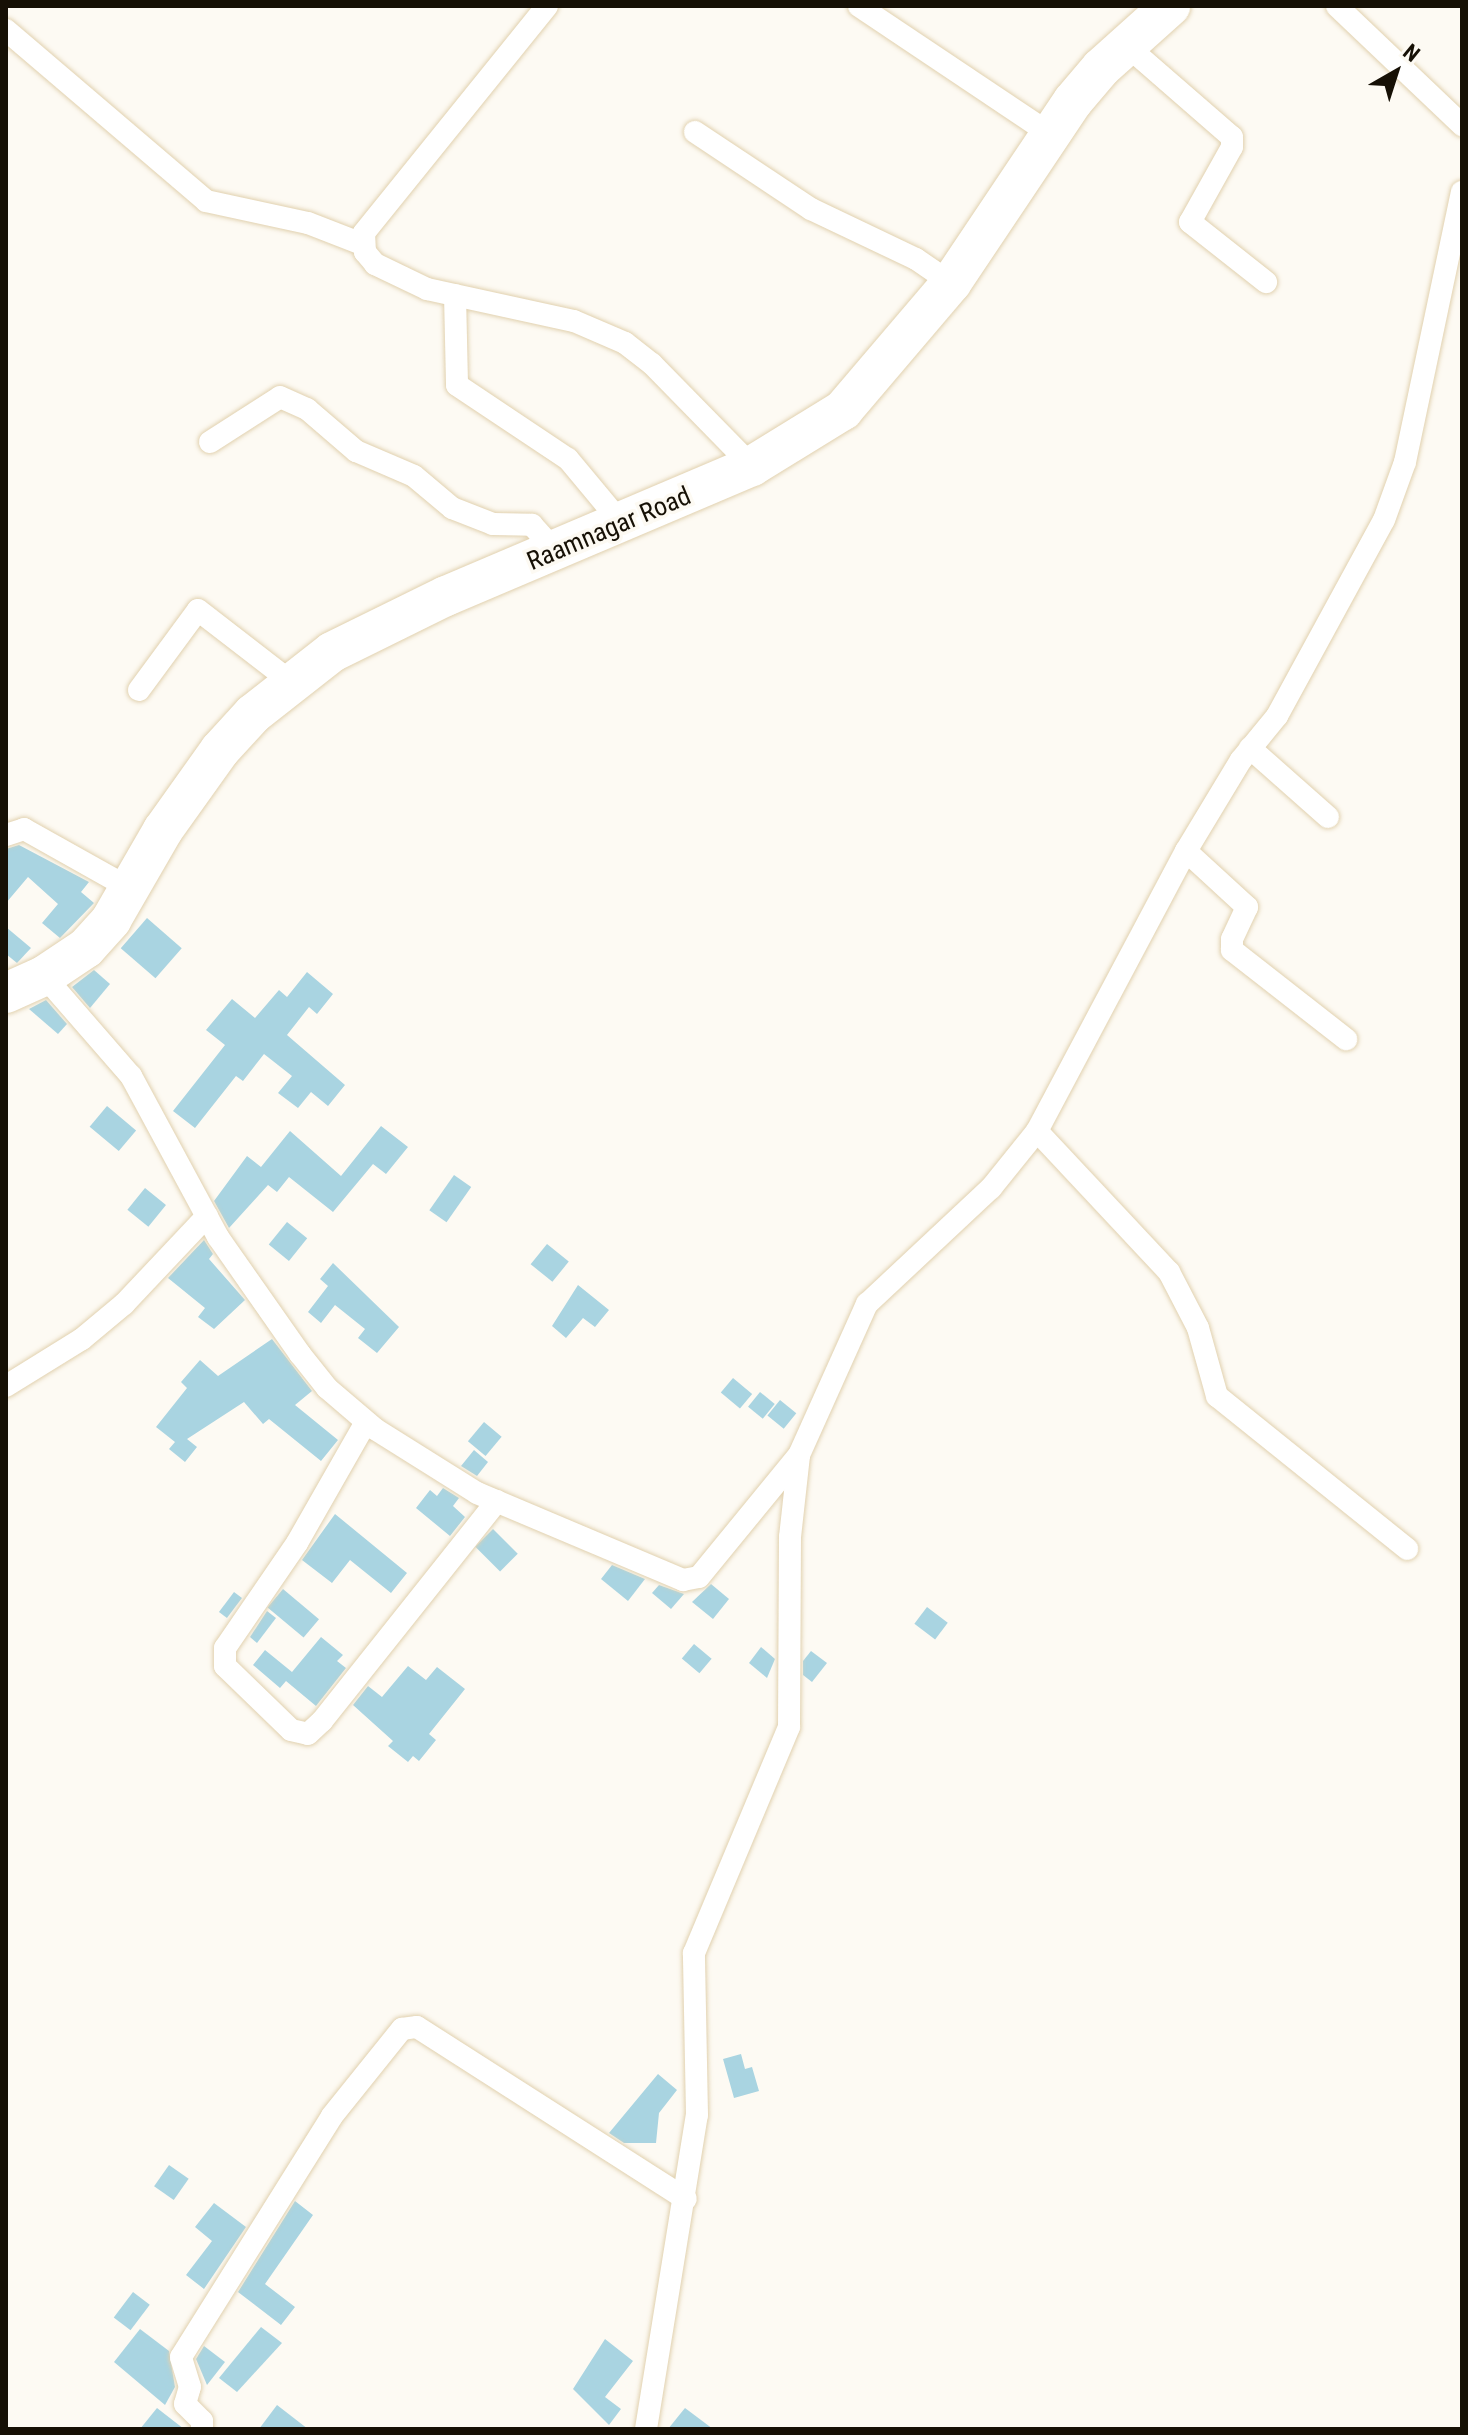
<!DOCTYPE html>
<style>
body{margin:0}
#map{position:relative;width:1468px;height:2435px;overflow:hidden;background:#fdfaf3;font-family:"Roboto Condensed",sans-serif}
div>[style]{position:absolute}
.building>*{inset:0;background:#a9d4e1;transform-origin:0 0}
.roads{filter:drop-shadow(0 0 2px #e1d1af) drop-shadow(0 0 2px #e1d1af)}
.street>*{height:22px;margin:-11px;padding:0 11px;transform-origin:11px;border-radius:11px;background:#fff}
.highway>*{height:40px;margin:-20px;padding:0 20px;transform-origin:20px;border-radius:20px;background:#fff}
span{translate:-50% -50%;white-space:nowrap;text-align:center;line-height:1.15;-webkit-text-stroke:7px #fdfaf3;paint-order:stroke}
.street-label{font-size:26px;color:#161005}
.frame{position:absolute;inset:0;border:8px solid #161005;pointer-events:none}
.north{position:absolute;left:1356px;top:32px;width:80px;height:80px;-webkit-text-stroke:6px #fdfaf3;paint-order:stroke;rotate:39deg;font-size:22px;font-weight:700;line-height:32px;text-align:center;color:#161005}
.north::after{content:'';display:block;margin:auto;width:28px;height:36px;background:#161005;clip-path:polygon(50% 0,100% 100%,50% 72%,0 100%)}
</style>
<div id="map">
<div class="building">
<div style="clip-path:polygon(19px 845px,89px 882px,81px 892px,94px 903px,60px 938px,42px 923px,58px 904px,28px 877px,6px 903px,6px 849px)"></div>
<div style="left:147px;top:918px;width:46px;height:40px;rotate:41deg"></div>
<div style="clip-path:polygon(6px 927px,31px 948px,17px 963px,6px 954px)"></div>
<div style="clip-path:polygon(94px 970px,110px 984px,90px 1008px,72px 987px)"></div>
<div style="clip-path:polygon(307px 972px,333px 994px,317px 1014px,309px 1007px,287px 1035px,345px 1085px,328px 1106px,311px 1092px,298px 1108px,278px 1093px,292px 1076px,264px 1054px,243px 1081px,236px 1076px,195px 1128px,173px 1111px,225px 1045px,206px 1030px,232px 999px,255px 1018px,279px 990px,287px 997px)"></div>
<div style="clip-path:polygon(46px 1000px,67px 1024px,58px 1034px,29px 1009px)"></div>
<div style="left:107px;top:1106px;width:38px;height:27px;rotate:40deg"></div>
<div style="clip-path:polygon(381px 1126px,408px 1147px,386px 1174px,373px 1164px,333px 1212px,289px 1177px,277px 1192px,268px 1185px,229px 1228px,214px 1201px,247px 1156px,261px 1167px,290px 1131px,341px 1176px)"></div>
<div style="left:454px;top:1175px;width:21px;height:43px;rotate:35deg"></div>
<div style="left:145px;top:1188px;width:27px;height:28px;rotate:39deg"></div>
<div style="left:287px;top:1222px;width:26px;height:29px;rotate:39deg"></div>
<div style="clip-path:polygon(204px 1240px,213px 1254px,209px 1259px,245px 1300px,214px 1329px,198px 1317px,205px 1308px,168px 1278px)"></div>
<div style="left:547px;top:1244px;width:28px;height:26px;rotate:39deg"></div>
<div style="clip-path:polygon(333px 1263px,399px 1327px,377px 1353px,358px 1338px,365px 1329px,335px 1305px,321px 1323px,308px 1312px,328px 1286px,320px 1279px)"></div>
<div style="clip-path:polygon(578px 1285px,609px 1310px,595px 1327px,583px 1318px,566px 1338px,552px 1326px)"></div>
<div style="clip-path:polygon(272px 1339px,312px 1391px,295px 1405px,338px 1440px,321px 1461px,269px 1419px,263px 1424px,244px 1402px,187px 1439px,197px 1447px,185px 1462px,169px 1449px,175px 1442px,156px 1427px,187px 1388px,181px 1382px,200px 1360px,218px 1376px)"></div>
<div style="left:733px;top:1378px;width:25px;height:19px;rotate:40deg"></div>
<div style="left:760px;top:1392px;width:19px;height:19px;rotate:39deg"></div>
<div style="left:780px;top:1400px;width:21px;height:20px;rotate:39deg"></div>
<div style="left:484px;top:1422px;width:23px;height:25px;rotate:40deg"></div>
<div style="clip-path:polygon(474px 1450px,488px 1462px,477px 1476px,461px 1466px)"></div>
<div style="clip-path:polygon(443px 1488px,459px 1498px,453px 1506px,465px 1517px,450px 1536px,416px 1508px,430px 1490px,437px 1496px)"></div>
<div style="clip-path:polygon(335px 1514px,407px 1573px,391px 1593px,350px 1560px,332px 1583px,302px 1560px)"></div>
<div style="left:493px;top:1529px;width:35px;height:25px;rotate:45deg"></div>
<div style="clip-path:polygon(612px 1565px,645px 1579px,628px 1601px,601px 1579px)"></div>
<div style="clip-path:polygon(711px 1584px,729px 1599px,713px 1619px,692px 1602px)"></div>
<div style="clip-path:polygon(659px 1585px,684px 1594px,671px 1609px,652px 1593px)"></div>
<div style="left:283px;top:1589px;width:47px;height:24px;rotate:40deg"></div>
<div style="left:234px;top:1592px;width:10px;height:25px;rotate:37deg"></div>
<div style="left:927px;top:1607px;width:26px;height:21px;rotate:37deg"></div>
<div style="clip-path:polygon(267px 1611px,276px 1618px,257px 1643px,250px 1637px)"></div>
<div style="clip-path:polygon(321px 1637px,343px 1655px,337px 1661px,346px 1668px,316px 1706px,286px 1681px,280px 1688px,253px 1665px,265px 1650px,292px 1672px)"></div>
<div style="left:694px;top:1644px;width:23px;height:19px;rotate:40deg"></div>
<div style="clip-path:polygon(761px 1647px,775px 1659px,767px 1678px,749px 1663px)"></div>
<div style="clip-path:polygon(811px 1651px,827px 1663px,812px 1682px,803px 1675px,803px 1661px)"></div>
<div style="clip-path:polygon(408px 1666px,426px 1680px,437px 1667px,465px 1689px,429px 1734px,436px 1740px,419px 1761px,413px 1756px,408px 1762px,388px 1746px,393px 1741px,353px 1705px,368px 1686px,382px 1697px)"></div>
<div style="clip-path:polygon(741px 2054px,745px 2069px,752px 2067px,759px 2091px,734px 2098px,723px 2059px)"></div>
<div style="clip-path:polygon(658px 2074px,677px 2090px,659px 2113px,656px 2143px,624px 2143px,609px 2133px)"></div>
<div style="left:169px;top:2165px;width:24px;height:26px;rotate:35deg"></div>
<div style="clip-path:polygon(295px 2201px,313px 2215px,265px 2284px,295px 2307px,281px 2325px,238px 2292px)"></div>
<div style="clip-path:polygon(214px 2203px,246px 2227px,204px 2289px,186px 2275px,212px 2241px,195px 2227px)"></div>
<div style="left:133px;top:2292px;width:21px;height:32px;rotate:37deg"></div>
<div style="clip-path:polygon(261px 2327px,282px 2343px,237px 2392px,219px 2378px)"></div>
<div style="clip-path:polygon(140px 2329px,169px 2351px,175px 2387px,165px 2405px,114px 2362px)"></div>
<div style="clip-path:polygon(605px 2339px,633px 2361px,605px 2397px,621px 2409px,609px 2425px,573px 2389px)"></div>
<div style="clip-path:polygon(204px 2346px,225px 2362px,207px 2385px,196px 2359px)"></div>
<div style="clip-path:polygon(277px 2405px,308px 2429px,259px 2429px)"></div>
<div style="clip-path:polygon(157px 2408px,184px 2429px,140px 2429px)"></div>
<div style="clip-path:polygon(685px 2408px,713px 2429px,668px 2429px)"></div>
</div>
<div class="roads">
<div class="street">
<div style="left:547px;top:6px;width:292px;rotate:128.9deg"></div>
<div style="left:364px;top:233px;width:19px;rotate:87deg"></div>
<div style="left:365px;top:252px;width:16px;rotate:50deg"></div>
<div style="left:375px;top:264px;width:58px;rotate:25.7deg"></div>
<div style="left:427px;top:289px;width:150px;rotate:12.3deg"></div>
<div style="left:574px;top:321px;width:56px;rotate:23.3deg"></div>
<div style="left:625px;top:343px;width:34px;rotate:38deg"></div>
<div style="left:652px;top:364px;width:143px;rotate:45.6deg"></div>
<div style="left:859px;top:6px;width:229px;rotate:33.8deg"></div>
<div style="left:1337px;top:6px;width:173px;rotate:43.6deg"></div>
<div style="left:6px;top:30px;width:263px;rotate:40.5deg"></div>
<div style="left:206px;top:201px;width:104px;rotate:12.2deg"></div>
<div style="left:308px;top:223px;width:58px;rotate:21.3deg"></div>
<div style="left:1126px;top:45px;width:140px;rotate:41deg"></div>
<div style="left:1232px;top:137px;width:10px;rotate:90deg"></div>
<div style="left:1232px;top:147px;width:86px;rotate:119.2deg"></div>
<div style="left:1190px;top:222px;width:97px;rotate:38.3deg"></div>
<div style="left:695px;top:132px;width:139px;rotate:33.6deg"></div>
<div style="left:811px;top:209px;width:116px;rotate:25.5deg"></div>
<div style="left:916px;top:259px;width:42px;rotate:34.4deg"></div>
<div style="left:455px;top:295px;width:90px;rotate:88.7deg"></div>
<div style="left:457px;top:385px;width:133px;rotate:33.7deg"></div>
<div style="left:568px;top:459px;width:86px;rotate:50.2deg"></div>
<div style="left:210px;top:442px;width:83px;rotate:-32.7deg"></div>
<div style="left:280px;top:397px;width:30px;rotate:24deg"></div>
<div style="left:307px;top:409px;width:65px;rotate:40.6deg"></div>
<div style="left:356px;top:451px;width:63px;rotate:23.3deg"></div>
<div style="left:414px;top:476px;width:50px;rotate:40.1deg"></div>
<div style="left:452px;top:508px;width:44px;rotate:21.3deg"></div>
<div style="left:493px;top:524px;width:39px;rotate:1deg"></div>
<div style="left:532px;top:525px;width:38px;rotate:48deg"></div>
<div style="left:139px;top:690px;width:99px;rotate:-53.6deg"></div>
<div style="left:198px;top:610px;width:118px;rotate:37.7deg"></div>
<div style="left:1250px;top:748px;width:104px;rotate:41.5deg"></div>
<div style="left:6px;top:835px;width:19px;rotate:-18deg"></div>
<div style="left:24px;top:829px;width:123px;rotate:29.3deg"></div>
<div style="left:1186px;top:851px;width:83px;rotate:42.6deg"></div>
<div style="left:1247px;top:907px;width:35px;rotate:115deg"></div>
<div style="left:1232px;top:939px;width:11px;rotate:90deg"></div>
<div style="left:1232px;top:950px;width:145px;rotate:38deg"></div>
<div style="left:44px;top:976px;width:133px;rotate:49deg"></div>
<div style="left:131px;top:1076px;width:183px;rotate:61.6deg"></div>
<div style="left:218px;top:1237px;width:143px;rotate:55deg"></div>
<div style="left:300px;top:1354px;width:43px;rotate:51.5deg"></div>
<div style="left:327px;top:1388px;width:63px;rotate:40.5deg"></div>
<div style="left:375px;top:1429px;width:120px;rotate:32.1deg"></div>
<div style="left:477px;top:1493px;width:224px;rotate:22.9deg"></div>
<div style="left:683px;top:1580px;width:16px;rotate:-11deg"></div>
<div style="left:699px;top:1577px;width:158px;rotate:-50.7deg"></div>
<div style="left:1037px;top:1131px;width:193px;rotate:46.9deg"></div>
<div style="left:1169px;top:1272px;width:63px;rotate:62.6deg"></div>
<div style="left:1198px;top:1328px;width:71px;rotate:74.4deg"></div>
<div style="left:1217px;top:1396px;width:244px;rotate:38.8deg"></div>
<div style="left:6px;top:1386px;width:89px;rotate:-31.7deg"></div>
<div style="left:82px;top:1339px;width:55px;rotate:-39.8deg"></div>
<div style="left:124px;top:1304px;width:121px;rotate:-46.7deg"></div>
<div style="left:366px;top:1422px;width:139px;rotate:119.7deg"></div>
<div style="left:297px;top:1543px;width:127px;rotate:124.4deg"></div>
<div style="left:225px;top:1648px;width:18px;rotate:90deg"></div>
<div style="left:225px;top:1666px;width:92px;rotate:44.1deg"></div>
<div style="left:291px;top:1730px;width:17px;rotate:13deg"></div>
<div style="left:308px;top:1734px;width:19px;rotate:-43deg"></div>
<div style="left:322px;top:1721px;width:281px;rotate:-51.5deg"></div>
<div style="left:202px;top:2429px;width:8px;rotate:-90deg"></div>
<div style="left:202px;top:2421px;width:24px;rotate:-135deg"></div>
<div style="left:185px;top:2404px;width:18px;rotate:-74deg"></div>
<div style="left:190px;top:2387px;width:31px;rotate:-107deg"></div>
<div style="left:181px;top:2357px;width:284px;rotate:-57.9deg"></div>
<div style="left:332px;top:2116px;width:112px;rotate:-51.2deg"></div>
<div style="left:402px;top:2029px;width:15px;rotate:-8deg"></div>
<div style="left:417px;top:2027px;width:319px;rotate:32.6deg"></div>
<div style="left:646px;top:2429px;width:318px;rotate:-80.8deg"></div>
<div style="left:697px;top:2115px;width:162px;rotate:-91.1deg"></div>
<div style="left:694px;top:1953px;width:245px;rotate:-67.2deg"></div>
<div style="left:789px;top:1727px;width:190px;rotate:-89.7deg"></div>
<div style="left:790px;top:1537px;width:82px;rotate:-83.7deg"></div>
<div style="left:799px;top:1455px;width:166px;rotate:-65.8deg"></div>
<div style="left:867px;top:1304px;width:170px;rotate:-43.1deg"></div>
<div style="left:991px;top:1188px;width:73px;rotate:-51.1deg"></div>
<div style="left:1037px;top:1131px;width:317px;rotate:-62deg"></div>
<div style="left:1186px;top:851px;width:106px;rotate:-58.9deg"></div>
<div style="left:1241px;top:760px;width:57px;rotate:-50.7deg"></div>
<div style="left:1277px;top:716px;width:223px;rotate:-61.4deg"></div>
<div style="left:1384px;top:520px;width:62px;rotate:-70.1deg"></div>
<div style="left:1405px;top:462px;width:276px;rotate:-78.1deg"></div>
</div>
<div class="highway">
<div style="left:6px;top:993px;width:42px;rotate:-24.1deg"></div>
<div style="left:44px;top:976px;width:50px;rotate:-33.7deg"></div>
<div style="left:86px;top:948px;width:38px;rotate:-48deg"></div>
<div style="left:111px;top:920px;width:104px;rotate:-60deg"></div>
<div style="left:163px;top:830px;width:98px;rotate:-54.5deg"></div>
<div style="left:220px;top:750px;width:49px;rotate:-47.5deg"></div>
<div style="left:253px;top:714px;width:100px;rotate:-38.1deg"></div>
<div style="left:332px;top:652px;width:127px;rotate:-26.2deg"></div>
<div style="left:446px;top:596px;width:332px;rotate:-23deg"></div>
<div style="left:752px;top:466px;width:107px;rotate:-31.6deg"></div>
<div style="left:843px;top:410px;width:167px;rotate:-49.6deg"></div>
<div style="left:951px;top:283px;width:219px;rotate:-56.2deg"></div>
<div style="left:1073px;top:101px;width:43px;rotate:-49.7deg"></div>
<div style="left:1101px;top:68px;width:93px;rotate:-41.9deg"></div>
</div>
</div>
<div class="street-label">
<span style="left:609px;top:529px;rotate:-23deg">Raamnagar Road</span>
</div>
<div class="frame"></div>
<div class="north">N</div>
</div>
